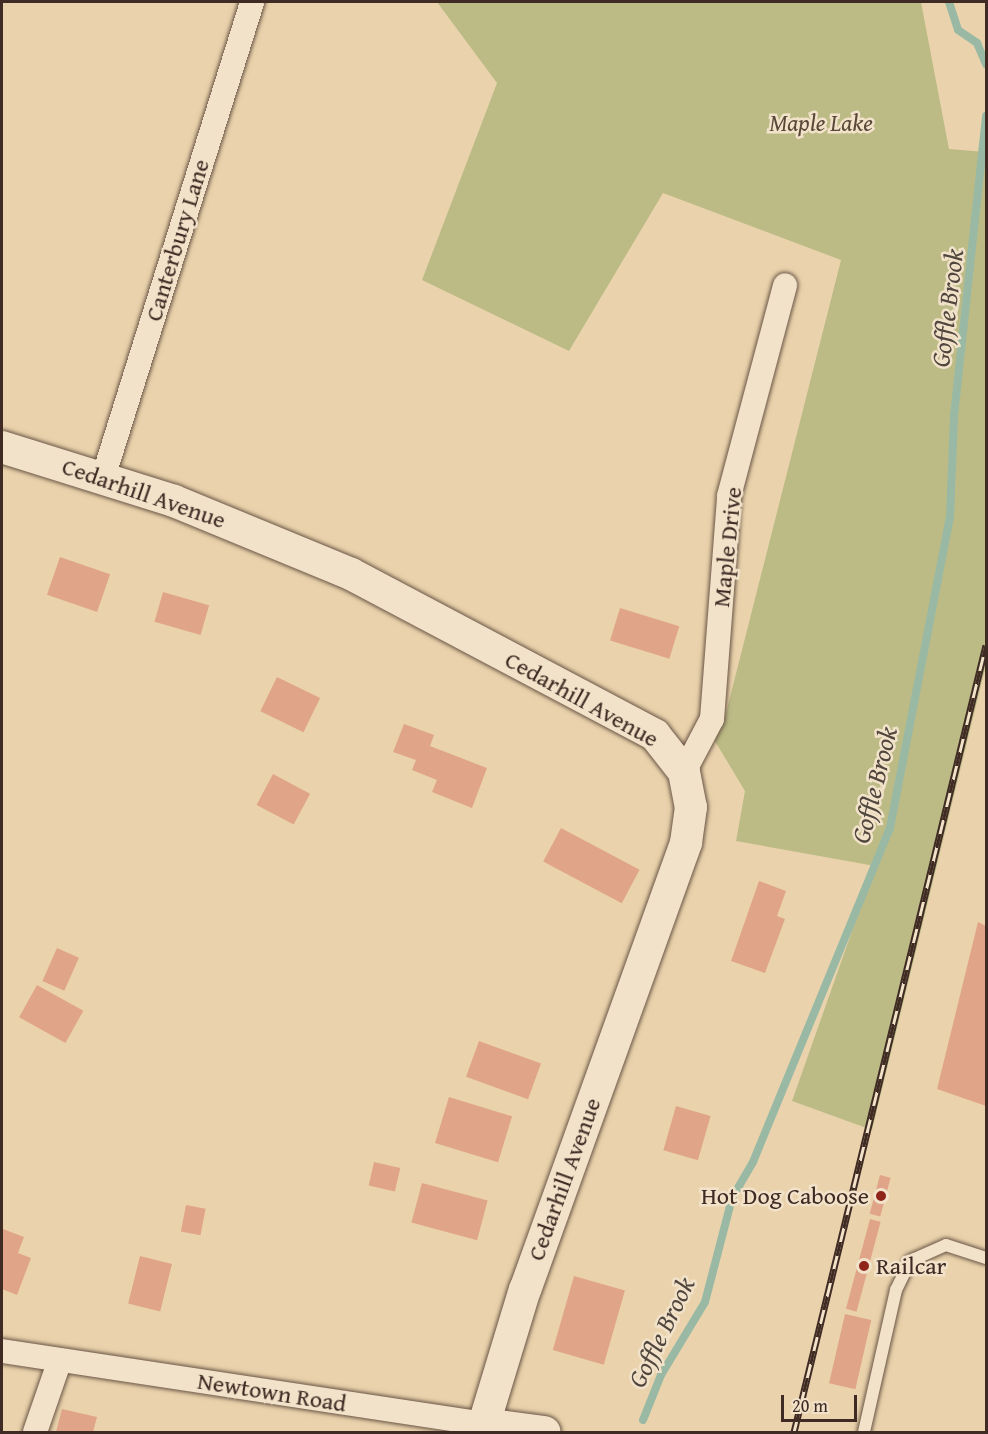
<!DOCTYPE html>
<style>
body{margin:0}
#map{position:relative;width:988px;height:1434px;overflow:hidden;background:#ead3ac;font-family:"Gentium Book Plus",serif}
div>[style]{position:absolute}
.green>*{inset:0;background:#bcbb86}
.stream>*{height:8px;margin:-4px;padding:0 4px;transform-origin:4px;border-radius:4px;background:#99b9a4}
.building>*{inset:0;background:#e0a589;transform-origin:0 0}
.roads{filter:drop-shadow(0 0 2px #6a5546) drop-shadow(0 0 2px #6a5546)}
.service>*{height:12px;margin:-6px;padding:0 6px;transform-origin:6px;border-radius:6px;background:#f1e2c9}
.minor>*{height:24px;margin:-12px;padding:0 12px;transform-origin:12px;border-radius:12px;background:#f1e2c9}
.tertiary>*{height:32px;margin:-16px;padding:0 16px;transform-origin:16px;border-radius:16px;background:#f1e2c9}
.rail>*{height:7px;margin-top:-3.5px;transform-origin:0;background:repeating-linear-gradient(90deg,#f1e2c9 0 14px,#3f2b24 0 28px);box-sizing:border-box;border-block:2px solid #3f2b24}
.dots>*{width:16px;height:16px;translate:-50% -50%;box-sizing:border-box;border:3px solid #f1e2c9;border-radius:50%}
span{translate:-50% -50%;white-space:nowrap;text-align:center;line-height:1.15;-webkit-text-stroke:5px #f1e2c9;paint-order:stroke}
.park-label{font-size:24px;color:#584838;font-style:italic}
.street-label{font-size:24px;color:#3f2b24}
.poi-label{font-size:24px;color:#3f2b24}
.right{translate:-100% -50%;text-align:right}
.left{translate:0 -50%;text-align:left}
.water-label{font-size:26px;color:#51473e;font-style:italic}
.frame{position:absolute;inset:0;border:3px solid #3f2b24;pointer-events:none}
.scale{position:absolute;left:781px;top:1395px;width:76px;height:27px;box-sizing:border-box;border:3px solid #3f2b24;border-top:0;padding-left:8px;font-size:18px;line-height:21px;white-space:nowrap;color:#3f2b24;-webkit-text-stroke:4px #f1e2c9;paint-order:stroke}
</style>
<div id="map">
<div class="green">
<div style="clip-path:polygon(437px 2px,921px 2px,949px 149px,986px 152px,986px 665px,872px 1130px,792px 1101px,875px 866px,736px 841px,745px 791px,710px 733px,725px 717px,841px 260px,663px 193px,569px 351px,422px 280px,497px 83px)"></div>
</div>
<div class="stream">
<div style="left:949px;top:2px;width:29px;rotate:72deg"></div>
<div style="left:958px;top:30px;width:23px;rotate:34deg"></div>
<div style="left:977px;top:43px;width:23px;rotate:67deg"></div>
<div style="left:643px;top:1420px;width:48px;rotate:-68.2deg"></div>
<div style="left:661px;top:1375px;width:85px;rotate:-58.9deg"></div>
<div style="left:705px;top:1302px;width:107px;rotate:-75.4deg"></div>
<div style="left:732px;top:1198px;width:42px;rotate:-59.7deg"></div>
<div style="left:753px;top:1162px;width:361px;rotate:-67.7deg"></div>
<div style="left:890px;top:828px;width:317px;rotate:-79.1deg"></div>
<div style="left:950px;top:517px;width:101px;rotate:-87.7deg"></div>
<div style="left:954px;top:416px;width:302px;rotate:-83.9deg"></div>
</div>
<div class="building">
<div style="left:60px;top:557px;width:53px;height:40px;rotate:19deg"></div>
<div style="left:163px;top:592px;width:48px;height:31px;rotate:16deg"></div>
<div style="left:620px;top:608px;width:62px;height:34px;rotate:17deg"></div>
<div style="left:277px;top:677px;width:48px;height:38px;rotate:26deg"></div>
<div style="clip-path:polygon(404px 724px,434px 735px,430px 746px,487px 768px,472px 808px,432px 792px,437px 780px,412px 770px,416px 760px,393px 752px)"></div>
<div style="left:273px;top:774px;width:42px;height:35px;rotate:28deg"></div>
<div style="left:561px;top:828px;width:89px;height:38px;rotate:28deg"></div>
<div style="clip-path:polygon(759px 881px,786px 891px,777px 916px,785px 919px,765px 973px,731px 961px)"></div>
<div style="clip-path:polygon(978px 922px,986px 926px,986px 1106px,937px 1089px)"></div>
<div style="left:57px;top:948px;width:24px;height:36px;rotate:24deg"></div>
<div style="left:37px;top:985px;width:53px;height:37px;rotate:29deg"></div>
<div style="left:479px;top:1041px;width:66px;height:38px;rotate:20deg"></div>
<div style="left:449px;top:1097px;width:66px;height:48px;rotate:17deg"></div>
<div style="left:676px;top:1106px;width:36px;height:46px;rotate:16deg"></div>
<div style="left:374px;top:1162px;width:27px;height:24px;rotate:13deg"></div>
<div style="left:880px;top:1175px;width:11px;height:40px;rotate:15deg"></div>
<div style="left:422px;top:1183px;width:68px;height:41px;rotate:15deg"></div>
<div style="left:186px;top:1205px;width:20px;height:27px;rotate:11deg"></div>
<div style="left:870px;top:1219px;width:11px;height:93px;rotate:15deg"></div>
<div style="clip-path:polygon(3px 1229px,24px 1237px,18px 1253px,31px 1258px,17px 1295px,2px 1289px)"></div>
<div style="left:140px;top:1256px;width:33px;height:49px;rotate:14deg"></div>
<div style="left:574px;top:1276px;width:53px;height:77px;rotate:16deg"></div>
<div style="left:845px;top:1314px;width:27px;height:71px;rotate:13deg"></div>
<div style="clip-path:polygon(62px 1409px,97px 1417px,93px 1432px,56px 1432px)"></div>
</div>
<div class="roads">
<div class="service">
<div style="left:864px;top:1432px;width:146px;rotate:-77.3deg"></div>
<div style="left:896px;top:1290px;width:32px;rotate:-64deg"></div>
<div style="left:910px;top:1261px;width:39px;rotate:-24deg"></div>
<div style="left:946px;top:1245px;width:42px;rotate:18deg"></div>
</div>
<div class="minor">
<div style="left:103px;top:478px;width:499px;rotate:-72.6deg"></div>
<div style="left:684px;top:772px;width:60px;rotate:-62.2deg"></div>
<div style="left:712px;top:719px;width:224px;rotate:-85.6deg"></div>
<div style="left:729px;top:496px;width:218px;rotate:-75.1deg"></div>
<div style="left:2px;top:1351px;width:487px;rotate:8.6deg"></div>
<div style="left:35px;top:1432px;width:76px;rotate:-70.9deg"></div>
</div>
<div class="tertiary">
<div style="left:2px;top:447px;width:180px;rotate:17.4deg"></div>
<div style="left:174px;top:501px;width:191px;rotate:22.4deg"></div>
<div style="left:351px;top:574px;width:344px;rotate:27.9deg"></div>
<div style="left:655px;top:735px;width:47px;rotate:51.9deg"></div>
<div style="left:684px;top:772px;width:36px;rotate:79deg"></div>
<div style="left:691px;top:807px;width:36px;rotate:98deg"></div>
<div style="left:686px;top:843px;width:474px;rotate:109.8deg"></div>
<div style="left:525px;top:1289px;width:141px;rotate:106.9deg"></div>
<div style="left:484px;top:1424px;width:61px;rotate:7.6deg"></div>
</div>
</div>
<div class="rail">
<div style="left:794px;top:1432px;width:810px;rotate:-76.29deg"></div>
</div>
<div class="dots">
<div style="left:881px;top:1196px;background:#8f2418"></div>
<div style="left:864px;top:1266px;background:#8f2418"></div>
</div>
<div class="park-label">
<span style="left:821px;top:123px">Maple Lake</span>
</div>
<div class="street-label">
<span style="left:177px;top:240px;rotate:-73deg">Canterbury Lane</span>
<span style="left:144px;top:493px;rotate:19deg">Cedarhill Avenue</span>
<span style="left:727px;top:547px;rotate:-84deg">Maple Drive</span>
<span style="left:582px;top:699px;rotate:29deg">Cedarhill Avenue</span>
<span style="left:564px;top:1179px;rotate:-70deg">Cedarhill Avenue</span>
<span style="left:272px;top:1392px;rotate:9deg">Newtown Road</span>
</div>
<div class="poi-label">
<span class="right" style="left:869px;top:1196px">Hot Dog Caboose</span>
<span class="left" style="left:876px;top:1266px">Railcar</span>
</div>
<div class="water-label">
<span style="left:947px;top:308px;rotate:-83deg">Goffle Brook</span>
<span style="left:874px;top:785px;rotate:-76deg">Goffle Brook</span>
<span style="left:661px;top:1332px;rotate:-64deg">Goffle Brook</span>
</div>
<div class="frame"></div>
<div class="scale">20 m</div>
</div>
